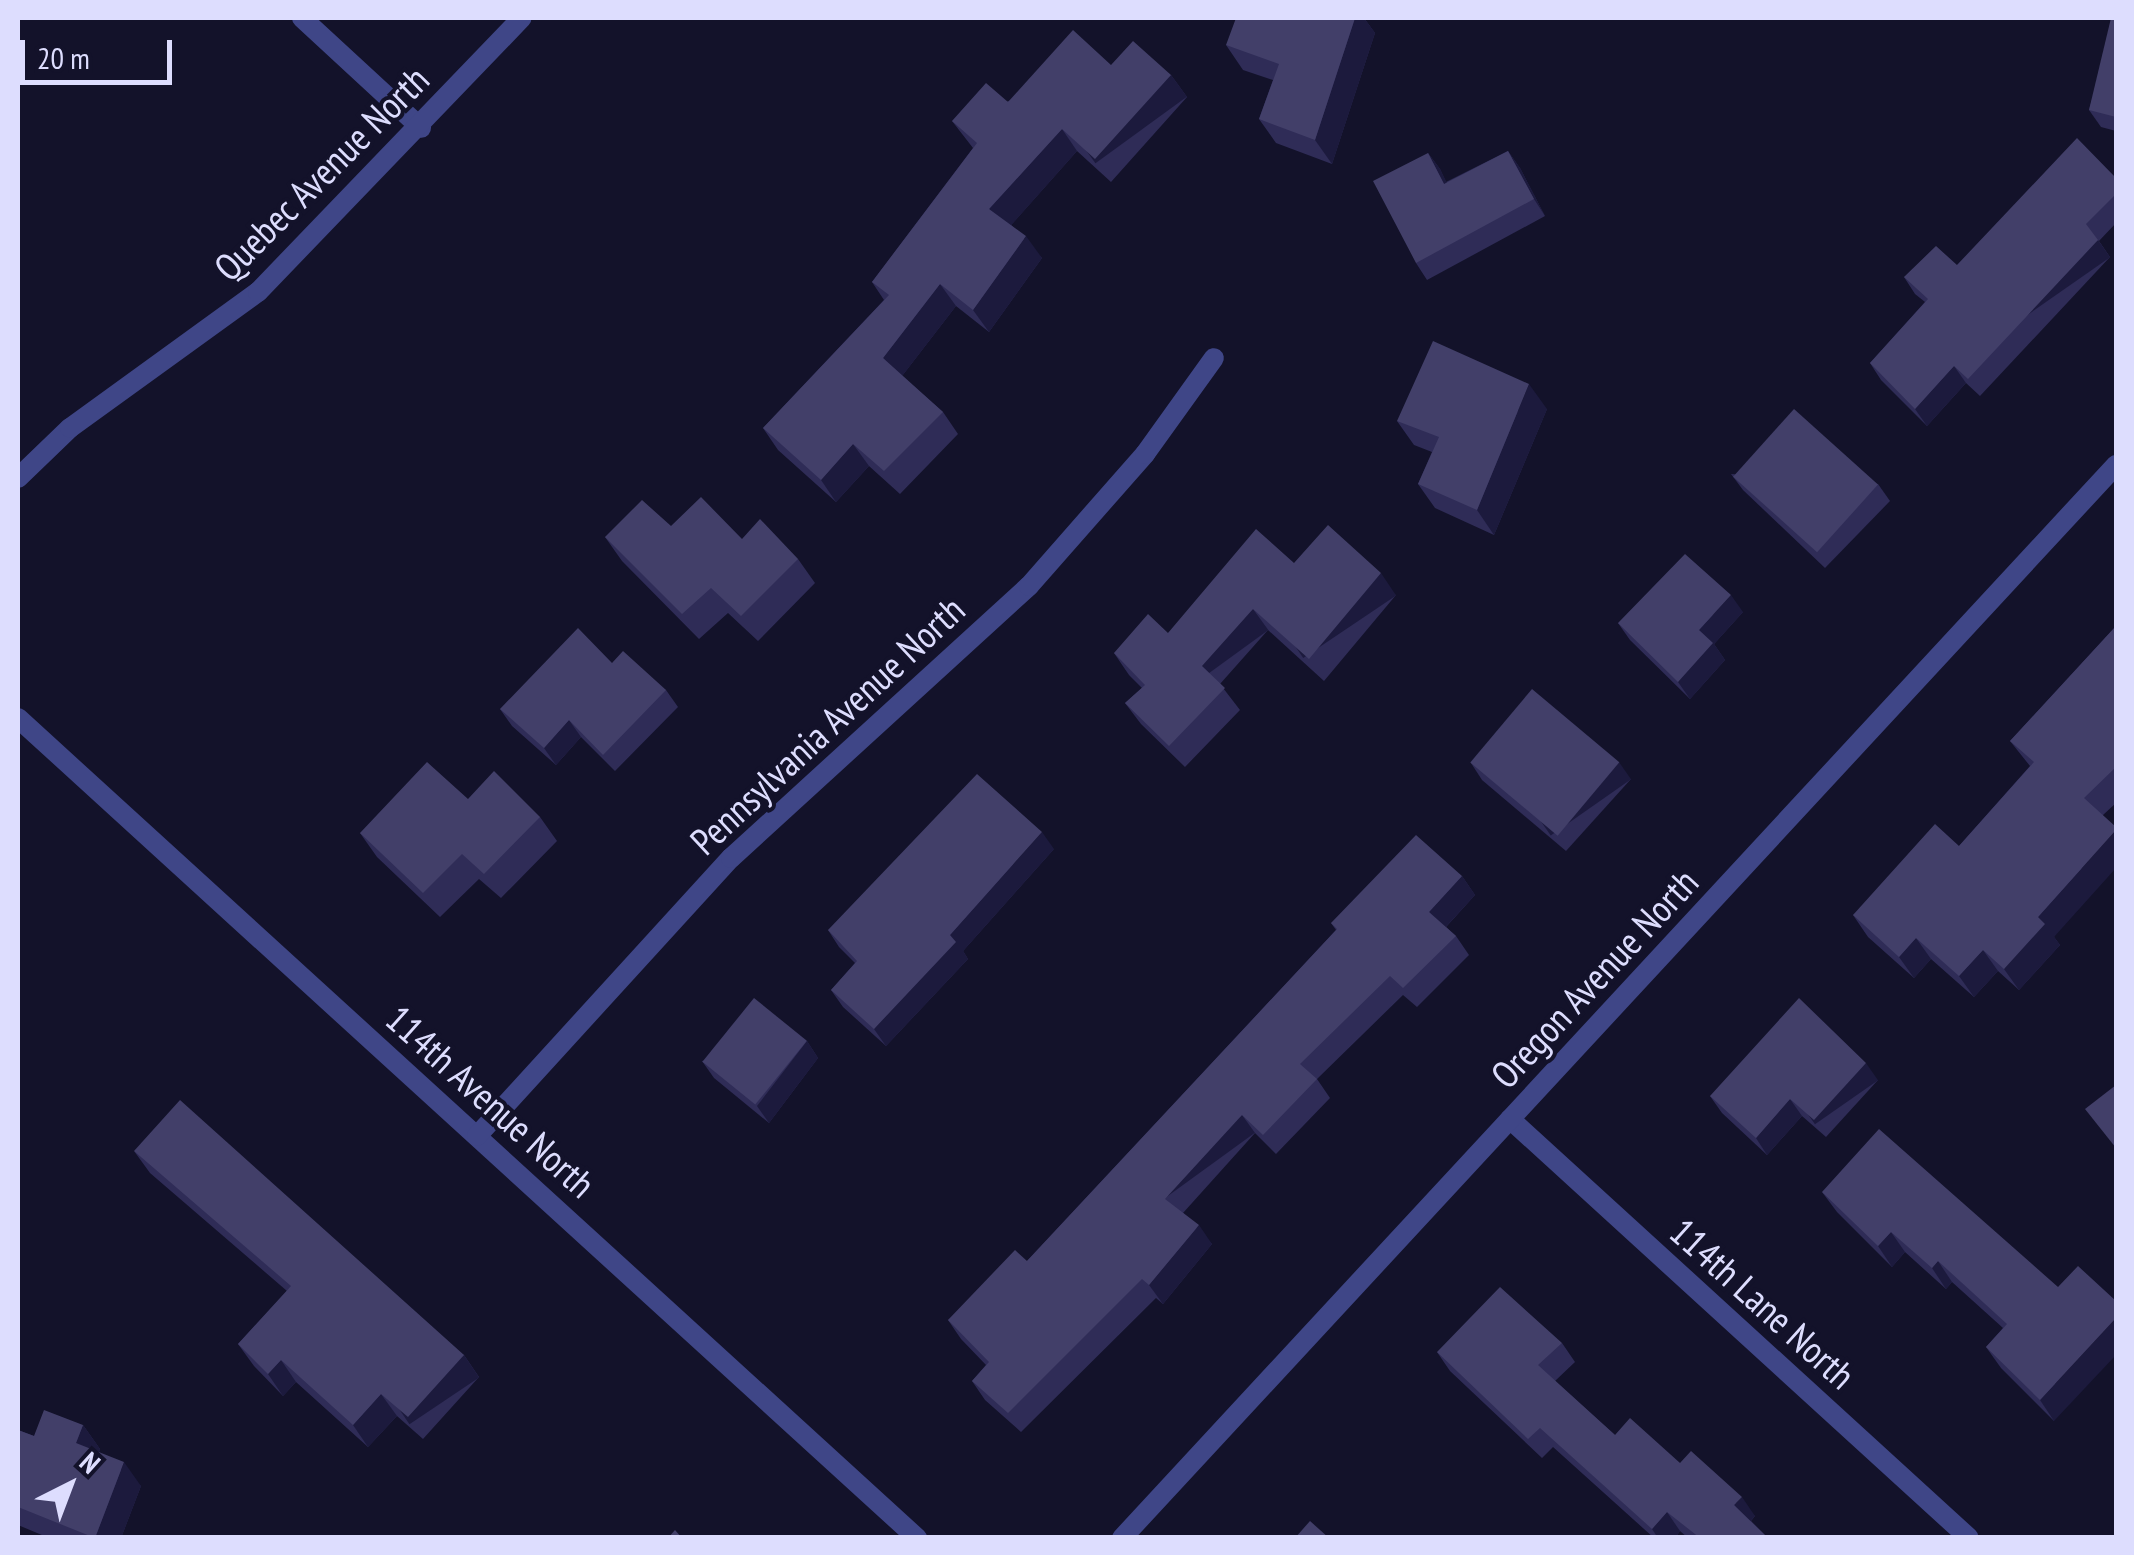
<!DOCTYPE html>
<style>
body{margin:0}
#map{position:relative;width:2134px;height:1555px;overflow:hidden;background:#13122a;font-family:"PT Sans Narrow",sans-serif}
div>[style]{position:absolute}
.minor>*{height:20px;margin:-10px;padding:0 10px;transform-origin:10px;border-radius:10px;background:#3f4687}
.wall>*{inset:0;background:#2f2c57}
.shaded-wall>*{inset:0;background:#1c1a3d;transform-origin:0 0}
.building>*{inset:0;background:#423f69;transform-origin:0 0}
span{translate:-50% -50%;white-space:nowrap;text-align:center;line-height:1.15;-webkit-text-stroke:8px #13122a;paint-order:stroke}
.street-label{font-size:38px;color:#ddddfe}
.frame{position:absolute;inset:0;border:20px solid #ddddfe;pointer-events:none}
.north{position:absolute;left:20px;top:1435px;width:100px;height:100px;-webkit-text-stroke:8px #13122a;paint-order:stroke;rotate:42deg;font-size:28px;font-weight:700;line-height:40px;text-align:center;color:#ddddfe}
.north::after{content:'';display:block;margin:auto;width:35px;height:45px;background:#ddddfe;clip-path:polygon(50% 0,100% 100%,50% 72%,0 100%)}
.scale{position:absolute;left:20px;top:40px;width:152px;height:45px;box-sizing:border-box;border:5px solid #ddddfe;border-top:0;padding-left:12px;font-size:30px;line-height:35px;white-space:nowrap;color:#ddddfe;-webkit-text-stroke:8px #13122a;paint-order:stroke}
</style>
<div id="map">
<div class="minor">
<div style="left:302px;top:18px;width:162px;rotate:42.7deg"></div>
<div style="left:18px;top:478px;width:72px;rotate:-43.9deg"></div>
<div style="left:70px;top:428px;width:232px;rotate:-35.9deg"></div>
<div style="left:258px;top:292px;width:380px;rotate:-46.1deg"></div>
<div style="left:18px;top:718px;width:1217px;rotate:42.37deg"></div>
<div style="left:1510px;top:1119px;width:621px;rotate:42.39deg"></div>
<div style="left:477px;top:1136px;width:377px;rotate:-47.6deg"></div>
<div style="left:731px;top:858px;width:403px;rotate:-42.4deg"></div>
<div style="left:1029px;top:586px;width:176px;rotate:-48.7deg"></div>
<div style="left:1145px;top:454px;width:118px;rotate:-54.3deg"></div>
<div style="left:1122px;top:1538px;width:1463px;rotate:-47.19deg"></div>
</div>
<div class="wall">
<div style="clip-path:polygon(1355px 18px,1364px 18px,1375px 33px,1332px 164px,1276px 143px,1259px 119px,1273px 80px,1243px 70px,1226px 45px)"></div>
<div style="clip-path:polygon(2116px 18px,2116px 131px,2101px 127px,2089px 110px)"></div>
<div style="clip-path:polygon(1111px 65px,1171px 75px,1187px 97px,1111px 182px,1077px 151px,1011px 225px,1042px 258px,989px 332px,956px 306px,902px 376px,943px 412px,958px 434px,900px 494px,869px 466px,836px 502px,778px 450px,763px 428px,884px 300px,872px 282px,973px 148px,952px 121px)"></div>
<div style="clip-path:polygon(1508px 151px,1520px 168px,1545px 216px,1427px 280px,1416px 263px,1428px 153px,1440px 169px,1446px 182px)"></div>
<div style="clip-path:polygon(2116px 178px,2116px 223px,2099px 241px,2110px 257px,1980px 396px,1966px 383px,1927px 426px,1881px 380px,1870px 363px,1925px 302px,1915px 294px,1904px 277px,1957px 265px)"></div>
<div style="clip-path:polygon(1547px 409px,1494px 535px,1435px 508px,1418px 484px,1432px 452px,1414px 445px,1397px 421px)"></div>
<div style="clip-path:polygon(1731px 474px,1878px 484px,1890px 501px,1825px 568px,1743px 490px)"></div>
<div style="clip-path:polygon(671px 526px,742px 539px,798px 559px,815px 583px,758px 641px,728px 613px,699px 639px,622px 561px,605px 537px)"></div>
<div style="clip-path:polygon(1294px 563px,1396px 595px,1324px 681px,1268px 630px,1220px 684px,1240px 710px,1185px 767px,1141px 724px,1125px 703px,1142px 688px,1129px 675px,1114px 653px,1168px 633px)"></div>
<div style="clip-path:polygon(1743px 612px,1714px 644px,1725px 660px,1690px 699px,1630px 640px,1618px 623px)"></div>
<div style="clip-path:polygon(2116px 626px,2116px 803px,2103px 815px,2054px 937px,2060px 945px,2019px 990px,1998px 971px,1974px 997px,1931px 959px,1914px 978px,1868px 937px,1853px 915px,1959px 846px,2030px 766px,2010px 741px)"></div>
<div style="clip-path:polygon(612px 663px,666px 690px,678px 707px,615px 771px,581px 737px,556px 765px,512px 726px,500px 709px)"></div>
<div style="clip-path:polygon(1471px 763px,1631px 779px,1566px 851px,1482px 780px)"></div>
<div style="clip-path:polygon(468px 799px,540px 817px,557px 841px,501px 898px,479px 879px,440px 917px,377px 857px,360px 833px)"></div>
<div style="clip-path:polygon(1054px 849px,963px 951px,968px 959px,886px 1046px,843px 1007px,831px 990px,855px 963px,839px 947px,828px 930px)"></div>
<div style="clip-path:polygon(1462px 876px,1475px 895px,1446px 927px,1456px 936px,1469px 955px,1417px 1007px,1403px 995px,1317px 1079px,1330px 1098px,1276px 1154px,1255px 1133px,1183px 1213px,1212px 1244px,1163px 1304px,1156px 1298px,1021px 1432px,985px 1400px,972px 1381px,986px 1365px,961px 1339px,948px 1320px,1027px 1261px,1336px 930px,1331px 923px)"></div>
<div style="clip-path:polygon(807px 1041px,818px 1058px,769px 1123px,714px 1078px,702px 1061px)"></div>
<div style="clip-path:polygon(1878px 1080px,1826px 1137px,1802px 1116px,1767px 1155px,1722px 1113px,1710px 1096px)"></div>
<div style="clip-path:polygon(134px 1151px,464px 1355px,479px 1377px,423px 1439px,397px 1416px,368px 1447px,296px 1382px,283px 1396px,254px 1366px,238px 1344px,287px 1291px,150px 1173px)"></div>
<div style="clip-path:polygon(1822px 1192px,2058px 1287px,2054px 1421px,2001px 1368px,1986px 1347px,2003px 1328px,1952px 1282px,1946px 1289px,1905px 1252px,1892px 1267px,1837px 1212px)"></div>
<div style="clip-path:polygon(1562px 1343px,1575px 1362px,1555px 1381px,1615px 1435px,1680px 1463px,1755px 1516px,1751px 1521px,1768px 1538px,1688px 1538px,1680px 1531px,1675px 1538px,1654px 1538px,1553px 1447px,1542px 1458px,1450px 1371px,1437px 1352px)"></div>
<div style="clip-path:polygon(83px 1425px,100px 1449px,99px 1452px,141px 1486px,121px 1538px,49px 1538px,18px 1525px,18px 1430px,34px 1436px)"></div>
</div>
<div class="shaded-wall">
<div style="clip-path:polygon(1355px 18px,1364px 18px,1375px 33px,1332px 164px,1315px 140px)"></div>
<div style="left:1171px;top:75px;width:27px;height:113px;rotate:54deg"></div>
<div style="clip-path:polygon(1062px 129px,1077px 151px,1005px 232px,989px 209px)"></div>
<div style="clip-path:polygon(1508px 151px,1520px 168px,1545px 216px,1534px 199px)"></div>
<div style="clip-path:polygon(1428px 153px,1440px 169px,1456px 201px,1444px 184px)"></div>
<div style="clip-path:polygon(1026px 236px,1042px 258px,989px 332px,973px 310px)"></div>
<div style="left:2098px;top:240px;width:21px;height:190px;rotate:55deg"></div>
<div style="clip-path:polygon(940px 284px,956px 306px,899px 380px,883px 358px)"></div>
<div style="clip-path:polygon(1954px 366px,1966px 383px,1927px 426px,1915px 409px)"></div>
<div style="clip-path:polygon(1529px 384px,1547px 409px,1494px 535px,1477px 510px)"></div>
<div style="clip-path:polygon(853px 444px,869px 466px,836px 502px,821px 480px)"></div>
<div style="left:1381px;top:573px;width:27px;height:112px;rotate:56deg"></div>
<div style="clip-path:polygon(1731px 595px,1743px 612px,1714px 644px,1725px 660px,1690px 699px,1678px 682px,1699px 630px)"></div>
<div style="left:1253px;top:609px;width:26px;height:76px;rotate:54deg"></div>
<div style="clip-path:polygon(569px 720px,581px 737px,556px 765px,544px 748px)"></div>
<div style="left:1619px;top:762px;width:21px;height:98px;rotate:55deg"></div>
<div style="clip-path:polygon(2116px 830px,2116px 868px,2054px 937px,2060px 945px,2019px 990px,2004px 969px,2038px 917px)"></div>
<div style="clip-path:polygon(1042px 832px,1054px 849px,963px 951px,968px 959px,886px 1046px,874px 1029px,950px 935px)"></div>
<div style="clip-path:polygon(1462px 876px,1475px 895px,1442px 931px,1429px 912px)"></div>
<div style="clip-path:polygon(1916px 938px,1931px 959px,1914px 978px,1899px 957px)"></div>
<div style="clip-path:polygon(1983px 950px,1998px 971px,1974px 997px,1959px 976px)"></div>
<div style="clip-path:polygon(807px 1041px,818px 1058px,769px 1123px,757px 1106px)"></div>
<div style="left:1866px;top:1063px;width:21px;height:77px;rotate:55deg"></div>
<div style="clip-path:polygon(1790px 1099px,1802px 1116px,1767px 1155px,1756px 1138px)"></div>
<div style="left:1242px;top:1115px;width:22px;height:114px;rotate:54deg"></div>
<div style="clip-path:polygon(1199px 1225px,1212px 1244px,1163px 1304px,1149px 1285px)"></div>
<div style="clip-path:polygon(1891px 1232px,1905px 1252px,1892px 1267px,1878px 1246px)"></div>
<div style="clip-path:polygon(1938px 1261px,1952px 1282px,1946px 1289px,1932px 1268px)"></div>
<div style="clip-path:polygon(2116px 1318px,2116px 1355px,2054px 1421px,2040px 1400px)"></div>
<div style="left:464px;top:1355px;width:27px;height:84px;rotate:56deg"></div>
<div style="clip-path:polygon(281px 1360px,296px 1382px,283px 1396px,268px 1374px)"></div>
<div style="clip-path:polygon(381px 1394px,397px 1416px,368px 1447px,353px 1425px)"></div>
<div style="clip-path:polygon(83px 1425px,100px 1449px,93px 1468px,76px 1443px)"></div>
<div style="clip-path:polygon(124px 1462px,141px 1486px,121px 1538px,95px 1538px)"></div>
<div style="clip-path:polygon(1742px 1497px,1755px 1516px,1748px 1524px,1734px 1505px)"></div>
<div style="clip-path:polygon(1667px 1512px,1680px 1531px,1675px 1538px,1658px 1538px,1652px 1529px)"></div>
</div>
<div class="building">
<div style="clip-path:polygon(1236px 18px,1355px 18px,1315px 140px,1259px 119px,1279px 64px,1226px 45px)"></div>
<div style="clip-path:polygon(2111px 18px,2116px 18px,2116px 117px,2089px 110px)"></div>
<div style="clip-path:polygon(1073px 30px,1111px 65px,1133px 41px,1171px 75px,1095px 159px,1062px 129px,989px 209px,1026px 236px,973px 310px,940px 284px,883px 358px,943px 412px,884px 471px,853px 444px,821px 480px,763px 428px,889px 295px,872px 282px,977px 143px,952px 121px,986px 83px,1008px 102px)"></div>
<div style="clip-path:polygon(2077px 138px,2116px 178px,2116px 194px,2086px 224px,2098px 240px,1968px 379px,1954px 366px,1915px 409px,1870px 363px,1928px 299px,1904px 277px,1936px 246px,1957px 265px)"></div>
<div style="clip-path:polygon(1508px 151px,1534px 199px,1416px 263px,1373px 181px,1428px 153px,1444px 184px)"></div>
<div style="clip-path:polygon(1433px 341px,1529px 384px,1477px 510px,1418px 484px,1439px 437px,1397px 421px)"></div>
<div style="left:1794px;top:409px;width:113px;height:91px;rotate:42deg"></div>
<div style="clip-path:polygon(701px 497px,742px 539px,760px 519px,798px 559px,741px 616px,711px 588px,682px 614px,605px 537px,642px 500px,671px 526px)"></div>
<div style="clip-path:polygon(1328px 525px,1381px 573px,1309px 659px,1253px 609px,1202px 666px,1225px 688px,1169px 746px,1125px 703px,1145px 685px,1114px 653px,1148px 614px,1168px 633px,1256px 529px,1294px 563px)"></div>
<div style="clip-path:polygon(1685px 554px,1731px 595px,1699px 630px,1713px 643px,1678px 682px,1618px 623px)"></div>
<div style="clip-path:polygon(2116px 626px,2116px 767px,2084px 798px,2116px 827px,2116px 830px,2038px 917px,2045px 924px,2004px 969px,1983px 950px,1959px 976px,1916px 938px,1899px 957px,1853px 915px,1935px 824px,1959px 846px,2034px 762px,2010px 741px)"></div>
<div style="clip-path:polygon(578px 628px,612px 663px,623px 651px,666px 690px,603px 755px,569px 720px,544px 748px,500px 709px)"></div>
<div style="left:1532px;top:689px;width:114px;height:96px;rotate:40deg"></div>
<div style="clip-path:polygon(427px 762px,468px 799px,494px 771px,540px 817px,484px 874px,462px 854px,423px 893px,360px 833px)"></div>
<div style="clip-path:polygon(977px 774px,1042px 832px,950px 935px,956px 942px,874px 1029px,831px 990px,857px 961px,828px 930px)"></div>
<div style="clip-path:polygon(1416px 835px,1462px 876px,1429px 912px,1456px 936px,1403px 988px,1390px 976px,1300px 1064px,1317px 1079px,1263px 1135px,1242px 1115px,1165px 1199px,1199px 1225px,1149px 1285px,1142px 1279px,1008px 1413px,972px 1381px,989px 1362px,948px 1320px,1015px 1250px,1027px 1261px,1337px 929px,1331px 923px)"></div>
<div style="left:754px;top:998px;width:68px;height:82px;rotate:39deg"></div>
<div style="clip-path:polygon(1799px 998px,1866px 1063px,1814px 1120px,1790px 1099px,1756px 1138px,1710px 1096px)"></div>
<div style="clip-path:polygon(2116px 1085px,2116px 1148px,2085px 1109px)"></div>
<div style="clip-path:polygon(180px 1100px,464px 1355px,408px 1417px,381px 1394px,353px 1425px,281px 1360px,268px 1374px,238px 1344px,291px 1286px,134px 1151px)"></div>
<div style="clip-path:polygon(1879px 1129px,2058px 1287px,2078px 1266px,2116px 1301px,2116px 1318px,2040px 1400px,1986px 1347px,2007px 1324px,1938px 1261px,1932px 1268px,1891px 1232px,1878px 1246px,1822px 1192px)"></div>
<div style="clip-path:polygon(1500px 1287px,1562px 1343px,1538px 1365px,1615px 1435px,1630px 1418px,1680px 1463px,1691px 1451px,1742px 1497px,1734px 1505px,1768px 1538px,1700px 1538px,1667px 1512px,1652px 1529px,1540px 1428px,1528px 1439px,1437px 1352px)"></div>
<div style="clip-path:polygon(44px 1410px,83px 1425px,76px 1443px,124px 1462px,95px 1538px,18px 1507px,18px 1430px,34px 1436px)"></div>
<div style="clip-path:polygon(1310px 1521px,1329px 1538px,1295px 1538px)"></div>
<div style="clip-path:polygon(675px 1530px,682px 1538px,668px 1538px)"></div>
</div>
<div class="street-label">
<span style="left:321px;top:173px;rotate:-45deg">Quebec Avenue North</span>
<span style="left:827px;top:725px;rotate:-43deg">Pennsylvania Avenue North</span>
<span style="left:1594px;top:978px;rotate:-47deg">Oregon Avenue North</span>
<span style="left:491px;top:1101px;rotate:42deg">114th Avenue North</span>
<span style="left:1763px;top:1303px;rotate:42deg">114th Lane North</span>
</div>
<div class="frame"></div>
<div class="north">N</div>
<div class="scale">20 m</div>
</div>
